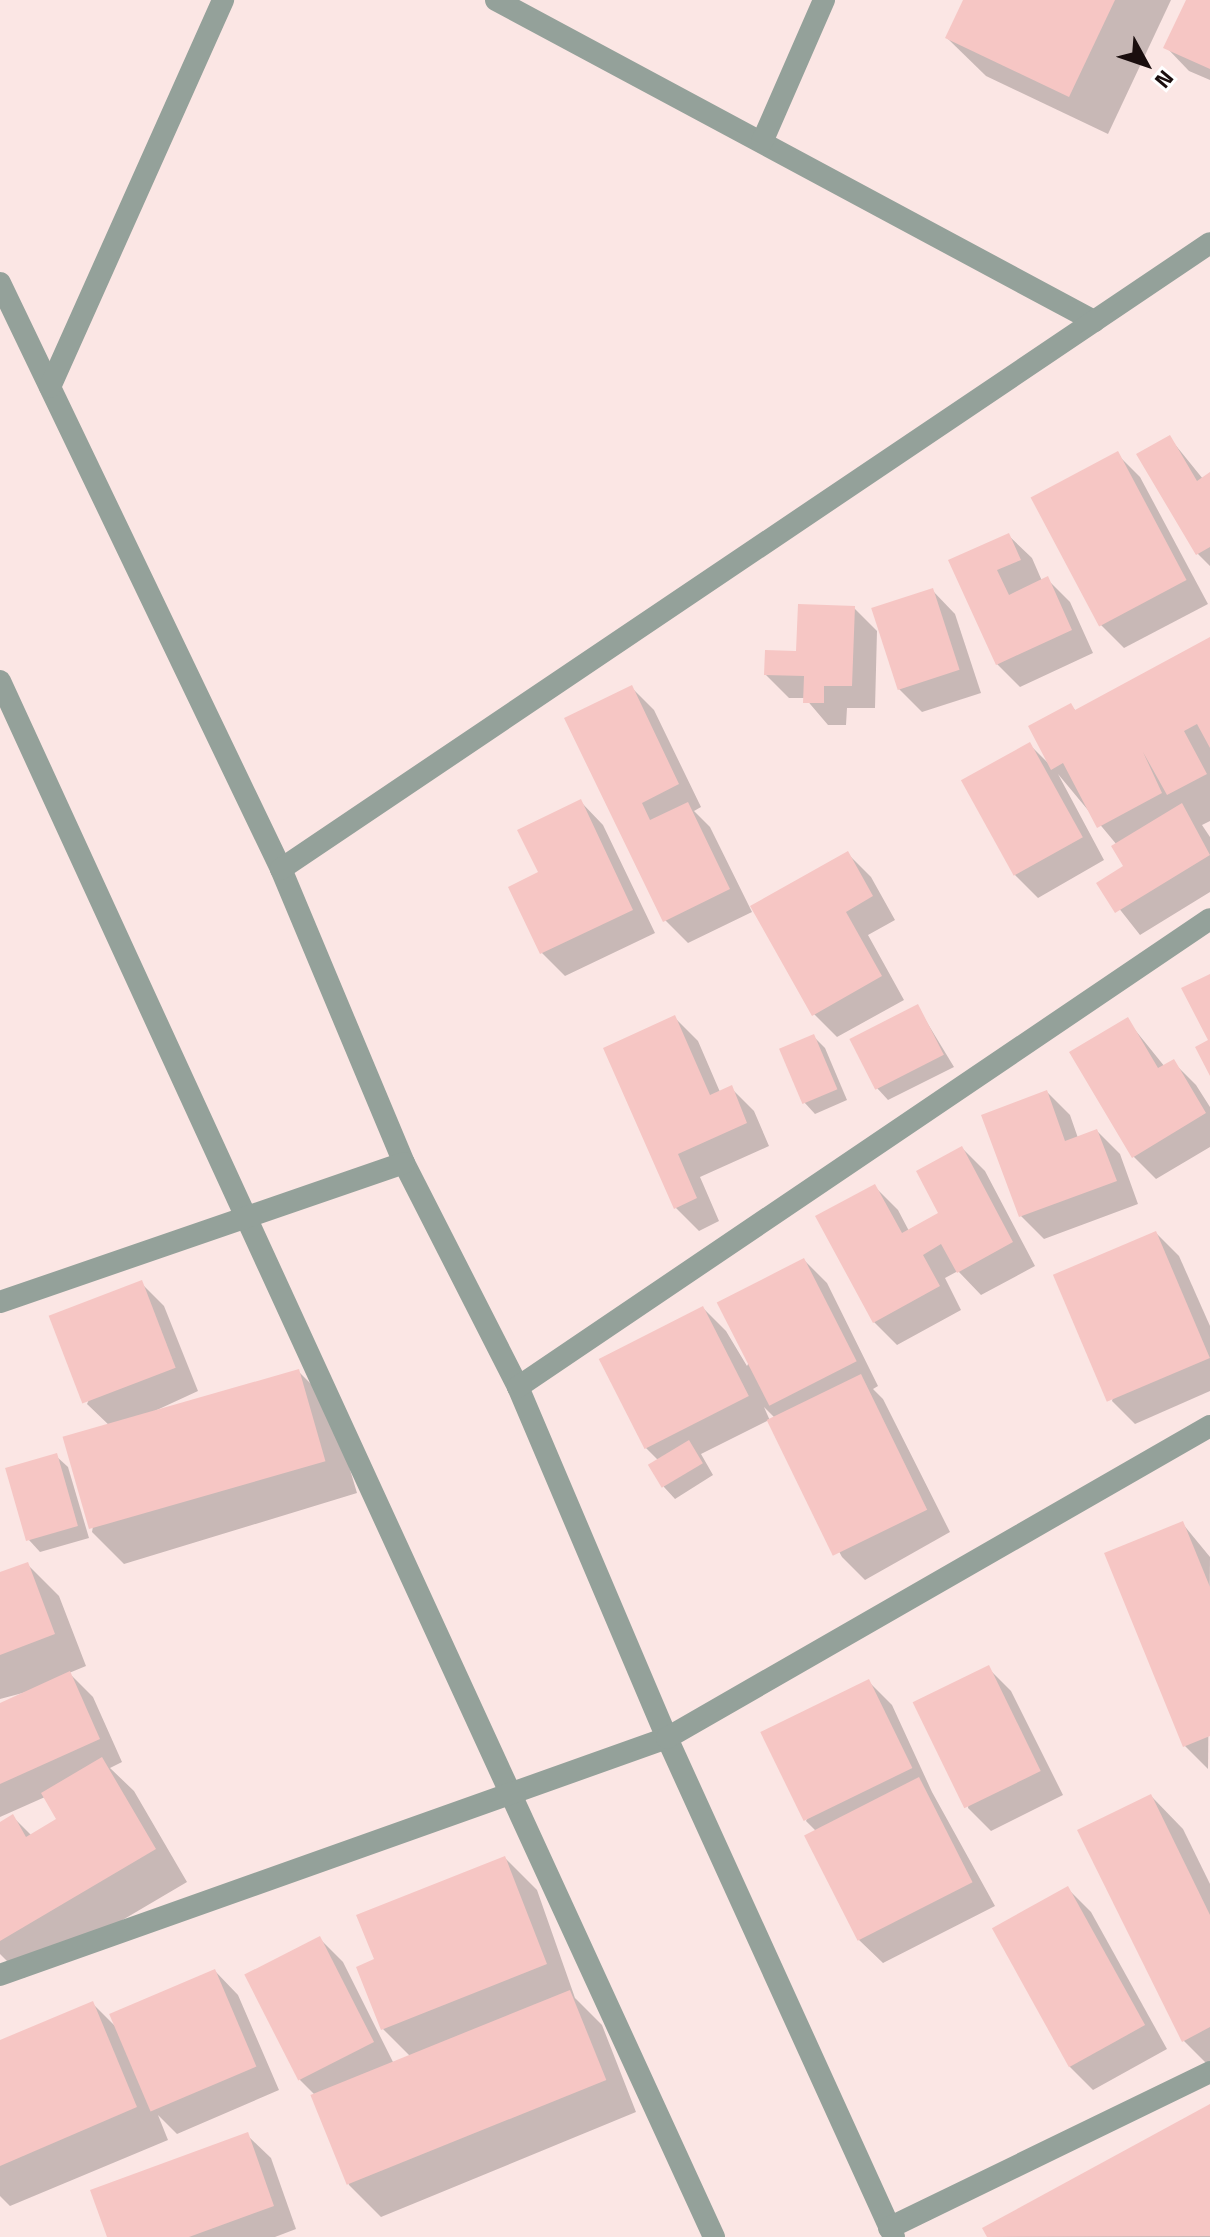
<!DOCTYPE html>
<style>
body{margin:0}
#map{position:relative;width:1210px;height:2237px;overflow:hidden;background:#fbe6e4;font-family:"Titillium Web",sans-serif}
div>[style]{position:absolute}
.shadow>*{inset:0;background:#0003}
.building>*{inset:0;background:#f6c6c4;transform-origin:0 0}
.minor>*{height:22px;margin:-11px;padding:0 11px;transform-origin:11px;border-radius:11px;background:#94a19a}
span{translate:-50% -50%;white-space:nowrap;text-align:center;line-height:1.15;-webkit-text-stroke:8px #fff;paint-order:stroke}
.north{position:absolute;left:1106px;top:24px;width:80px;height:80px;-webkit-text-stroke:6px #fff;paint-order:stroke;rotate:130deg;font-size:22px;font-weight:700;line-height:32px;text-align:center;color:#1a0e0e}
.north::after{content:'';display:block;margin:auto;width:28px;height:36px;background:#1a0e0e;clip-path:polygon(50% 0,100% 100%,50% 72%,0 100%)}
</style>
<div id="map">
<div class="shadow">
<div style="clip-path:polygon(965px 0,1171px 0,1108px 134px,986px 76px,947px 38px)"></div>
<div style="clip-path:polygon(1188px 0,1210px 0,1210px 80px,1189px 71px,1166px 47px)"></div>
<div style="clip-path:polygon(1169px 437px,1203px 479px,1210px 475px,1210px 566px,1198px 554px)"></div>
<div style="clip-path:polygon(1117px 454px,1140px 477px,1208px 604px,1124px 648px,1101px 625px)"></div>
<div style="clip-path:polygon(1008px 535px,1032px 558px,1042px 581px,1047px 579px,1070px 602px,1093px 653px,1020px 687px,997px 664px,951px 561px)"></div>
<div style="clip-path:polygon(932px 590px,955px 614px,981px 693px,922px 712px,899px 689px)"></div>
<div style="clip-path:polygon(854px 608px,877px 631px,875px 708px,847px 708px,846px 725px,828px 725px,805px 698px,789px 698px,766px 675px)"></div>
<div style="clip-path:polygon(1210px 639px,1210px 821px,1202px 825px,1210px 837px,1210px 892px,1140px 935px,1099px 883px,1126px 867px,1117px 845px,1058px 774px,1104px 860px,1038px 898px,1015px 875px,1030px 745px,1049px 764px,1071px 706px,1076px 711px)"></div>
<div style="clip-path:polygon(631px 687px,654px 710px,701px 807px,694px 811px,710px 827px,752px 912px,688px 943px,665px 920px,566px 719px)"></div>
<div style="clip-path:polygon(580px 801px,603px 825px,655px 933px,565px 976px,542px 953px,511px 888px,540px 873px)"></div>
<div style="clip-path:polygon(848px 854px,871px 877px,895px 920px,868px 935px,904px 1000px,837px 1037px,814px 1014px)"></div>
<div style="clip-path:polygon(917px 1006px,954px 1067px,888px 1100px,877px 1088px)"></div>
<div style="clip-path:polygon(675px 1018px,698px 1041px,720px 1092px,731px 1088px,754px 1111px,769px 1146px,700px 1177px,719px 1221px,699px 1231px,676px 1208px)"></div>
<div style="clip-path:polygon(1127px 1020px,1165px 1067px,1173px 1062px,1196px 1085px,1210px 1107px,1210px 1147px,1156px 1179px,1133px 1156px)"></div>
<div style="clip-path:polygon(813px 1036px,825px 1048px,847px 1100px,815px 1114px,804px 1102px)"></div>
<div style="clip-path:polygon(1047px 1092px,1070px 1115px,1078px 1138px,1097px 1131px,1120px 1154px,1138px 1204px,1044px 1239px,1021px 1216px)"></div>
<div style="clip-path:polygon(962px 1148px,985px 1171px,1035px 1266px,981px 1295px,958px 1271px,945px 1278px,961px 1310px,897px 1345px,874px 1322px,875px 1187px,898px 1210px,909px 1231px,941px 1214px)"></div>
<div style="clip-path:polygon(1156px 1233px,1179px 1256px,1210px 1326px,1210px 1391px,1135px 1424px,1112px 1401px)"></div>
<div style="clip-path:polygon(evenodd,804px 1260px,827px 1283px,878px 1386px,873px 1389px,883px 1399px,950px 1532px,865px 1580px,842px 1557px,769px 1420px,701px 1454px,713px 1475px,675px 1499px,664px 1487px,659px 1461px,645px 1447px,703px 1308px,726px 1331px,747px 1366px,804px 1260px,764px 1407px,777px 1420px,771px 1423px,764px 1407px)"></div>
<div style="clip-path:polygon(141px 1283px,164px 1306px,198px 1391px,133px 1421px,298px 1371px,330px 1403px,357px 1493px,124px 1564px,92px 1532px,111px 1427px,87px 1404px)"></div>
<div style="clip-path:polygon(56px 1456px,68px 1467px,89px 1538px,40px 1552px,29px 1540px)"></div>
<div style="clip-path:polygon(1182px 1523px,1210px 1557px,1208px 1769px,1185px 1746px,1106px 1555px)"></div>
<div style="clip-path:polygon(27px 1564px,59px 1596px,86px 1666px,69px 1673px,93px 1697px,122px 1762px,110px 1768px,134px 1791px,187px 1882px,24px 1978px,0 1954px,0 1824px,13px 1817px,32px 1836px,59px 1819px,45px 1797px,0 1817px,0 1705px,34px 1690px,0 1699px,0 1574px)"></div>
<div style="clip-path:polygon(988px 1668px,1011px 1691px,1063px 1795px,991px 1831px,968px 1808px)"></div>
<div style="clip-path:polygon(869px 1682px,892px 1705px,932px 1792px,995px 1906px,883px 1963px,859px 1940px,816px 1831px,806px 1821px)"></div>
<div style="clip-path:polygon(1151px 1796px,1183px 1829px,1210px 1884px,1210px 2067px,1183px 2040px)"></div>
<div style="clip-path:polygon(505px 1858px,537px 1890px,575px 1998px,602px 2025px,636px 2112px,381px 2217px,349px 2185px,316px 2096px,300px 2080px,320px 1939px,343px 1962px,394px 2064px,411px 2057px,383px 2029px,376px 1960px)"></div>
<div style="clip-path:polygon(1068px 1889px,1091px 1912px,1167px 2049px,1093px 2090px,1070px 2067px)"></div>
<div style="clip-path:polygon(215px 1971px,238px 1995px,279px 2090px,177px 2134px,158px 2115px,168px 2140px,10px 2206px,0 2196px,0 2042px,93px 2004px,119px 2030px)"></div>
<div style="clip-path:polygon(1210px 2106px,1210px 2237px,989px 2237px,985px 2228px)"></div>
<div style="clip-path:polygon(247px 2135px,271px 2158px,296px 2229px,275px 2237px,110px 2237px)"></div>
</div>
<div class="building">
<div style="clip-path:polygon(963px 0,1115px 0,1069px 97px,945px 38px)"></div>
<div style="clip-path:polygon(1186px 0,1210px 0,1210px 69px,1163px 48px)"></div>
<div style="clip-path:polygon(1170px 435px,1197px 481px,1210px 472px,1210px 547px,1196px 555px,1136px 454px)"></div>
<div style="left:1118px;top:451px;width:146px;height:99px;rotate:62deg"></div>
<div style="clip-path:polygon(1009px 533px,1021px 560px,997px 570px,1009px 595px,1048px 576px,1072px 630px,996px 665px,948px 560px)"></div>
<div style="left:933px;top:588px;width:86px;height:65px;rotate:72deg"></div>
<div style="clip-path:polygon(798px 604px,855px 606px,852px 686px,824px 686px,824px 703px,803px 703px,804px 676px,764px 675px,765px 650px,796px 651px)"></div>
<div style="clip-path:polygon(1210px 637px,1210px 748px,1197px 724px,1184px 731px,1207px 774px,1167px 795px,1143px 752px,1162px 793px,1097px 828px,1063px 763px,1051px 770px,1028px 726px,1071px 703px,1075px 710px)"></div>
<div style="clip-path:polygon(632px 685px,679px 784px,642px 803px,650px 820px,688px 802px,730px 889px,663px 922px,564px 718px)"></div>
<div style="left:1030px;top:742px;width:109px;height:79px;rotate:61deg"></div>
<div style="clip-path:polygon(581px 799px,633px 910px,540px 954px,508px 887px,538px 872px,517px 830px)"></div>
<div style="clip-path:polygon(1182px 803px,1210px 855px,1115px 913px,1096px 883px,1123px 866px,1111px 846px)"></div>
<div style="clip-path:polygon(848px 851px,873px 896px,846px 912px,882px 976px,812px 1016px,750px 906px)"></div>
<div style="clip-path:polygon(1210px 974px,1210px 1076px,1195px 1047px,1208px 1040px,1181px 988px)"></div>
<div style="left:918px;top:1004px;width:57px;height:77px;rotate:63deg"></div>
<div style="clip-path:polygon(675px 1015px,710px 1095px,732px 1085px,747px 1123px,678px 1154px,697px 1198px,674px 1209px,603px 1048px)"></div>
<div style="clip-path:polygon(1128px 1017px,1158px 1068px,1174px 1059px,1206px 1113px,1132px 1158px,1069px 1052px)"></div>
<div style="left:814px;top:1034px;width:60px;height:38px;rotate:67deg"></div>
<div style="clip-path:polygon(1047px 1090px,1065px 1141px,1097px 1129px,1117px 1181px,1019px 1217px,981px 1115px)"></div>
<div style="clip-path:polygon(962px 1146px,1013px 1242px,957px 1273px,941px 1244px,923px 1255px,940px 1286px,873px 1323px,815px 1216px,875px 1184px,902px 1233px,938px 1213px,916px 1171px)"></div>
<div style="left:1156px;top:1231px;width:138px;height:112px;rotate:67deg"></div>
<div style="left:804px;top:1258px;width:116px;height:98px;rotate:63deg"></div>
<div style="left:142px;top:1280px;width:94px;height:100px;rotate:69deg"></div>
<div style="left:703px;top:1306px;width:101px;height:117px;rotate:63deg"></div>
<div style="left:299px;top:1369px;width:96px;height:246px;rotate:74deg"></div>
<div style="left:861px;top:1374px;width:151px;height:105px;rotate:64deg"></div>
<div style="left:689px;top:1440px;width:27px;height:48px;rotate:59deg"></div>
<div style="left:57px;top:1453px;width:76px;height:54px;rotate:74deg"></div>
<div style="clip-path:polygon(1183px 1521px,1210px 1587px,1210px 1736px,1183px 1747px,1104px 1553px)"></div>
<div style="clip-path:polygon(28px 1562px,55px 1634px,0 1655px,0 1572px)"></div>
<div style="left:989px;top:1665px;width:118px;height:85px;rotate:64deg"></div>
<div style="clip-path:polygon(70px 1671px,100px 1739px,0 1784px,0 1703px)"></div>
<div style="left:869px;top:1679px;width:99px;height:121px;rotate:64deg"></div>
<div style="clip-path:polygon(102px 1757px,156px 1849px,0 1941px,0 1822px,13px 1814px,26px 1837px,56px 1819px,41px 1793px)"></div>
<div style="left:919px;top:1777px;width:118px;height:129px;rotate:63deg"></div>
<div style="clip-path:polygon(1151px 1794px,1210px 1915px,1210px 2027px,1182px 2042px,1077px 1830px)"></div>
<div style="clip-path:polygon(505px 1856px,547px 1964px,381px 2030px,356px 1967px,374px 1959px,356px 1915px)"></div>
<div style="left:1068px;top:1886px;width:159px;height:87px;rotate:61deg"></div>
<div style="left:320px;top:1936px;width:119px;height:85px;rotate:63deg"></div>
<div style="left:215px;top:1969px;width:106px;height:115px;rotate:67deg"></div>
<div style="left:570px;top:1990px;width:97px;height:280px;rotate:68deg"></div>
<div style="clip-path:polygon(93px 2001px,137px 2107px,0 2166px,0 2040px)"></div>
<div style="clip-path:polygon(1210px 2104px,1210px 2236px,987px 2237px,982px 2228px)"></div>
<div style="clip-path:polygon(248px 2132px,274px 2206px,189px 2237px,107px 2237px,90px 2190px)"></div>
</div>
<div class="minor">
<div style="left:496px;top:0;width:679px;rotate:28.23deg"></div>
<div style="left:762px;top:142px;width:155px;rotate:-66.4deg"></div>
<div style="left:0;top:283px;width:650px;rotate:64.38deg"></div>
<div style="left:281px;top:869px;width:319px;rotate:67.3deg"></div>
<div style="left:404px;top:1163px;width:251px;rotate:63deg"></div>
<div style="left:518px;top:1387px;width:381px;rotate:67deg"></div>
<div style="left:667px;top:1738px;width:548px;rotate:65.54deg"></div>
<div style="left:50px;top:387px;width:424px;rotate:-65.9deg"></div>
<div style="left:0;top:681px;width:1712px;rotate:65.35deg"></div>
<div style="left:281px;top:869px;width:1120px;rotate:-33.97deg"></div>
<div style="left:0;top:1302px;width:427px;rotate:-19deg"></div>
<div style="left:518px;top:1387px;width:835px;rotate:-34.07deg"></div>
<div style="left:0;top:1975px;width:708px;rotate:-19.56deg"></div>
<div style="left:667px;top:1738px;width:626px;rotate:-29.88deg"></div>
<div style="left:889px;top:2228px;width:357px;rotate:-25.9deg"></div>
</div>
<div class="north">N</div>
</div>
